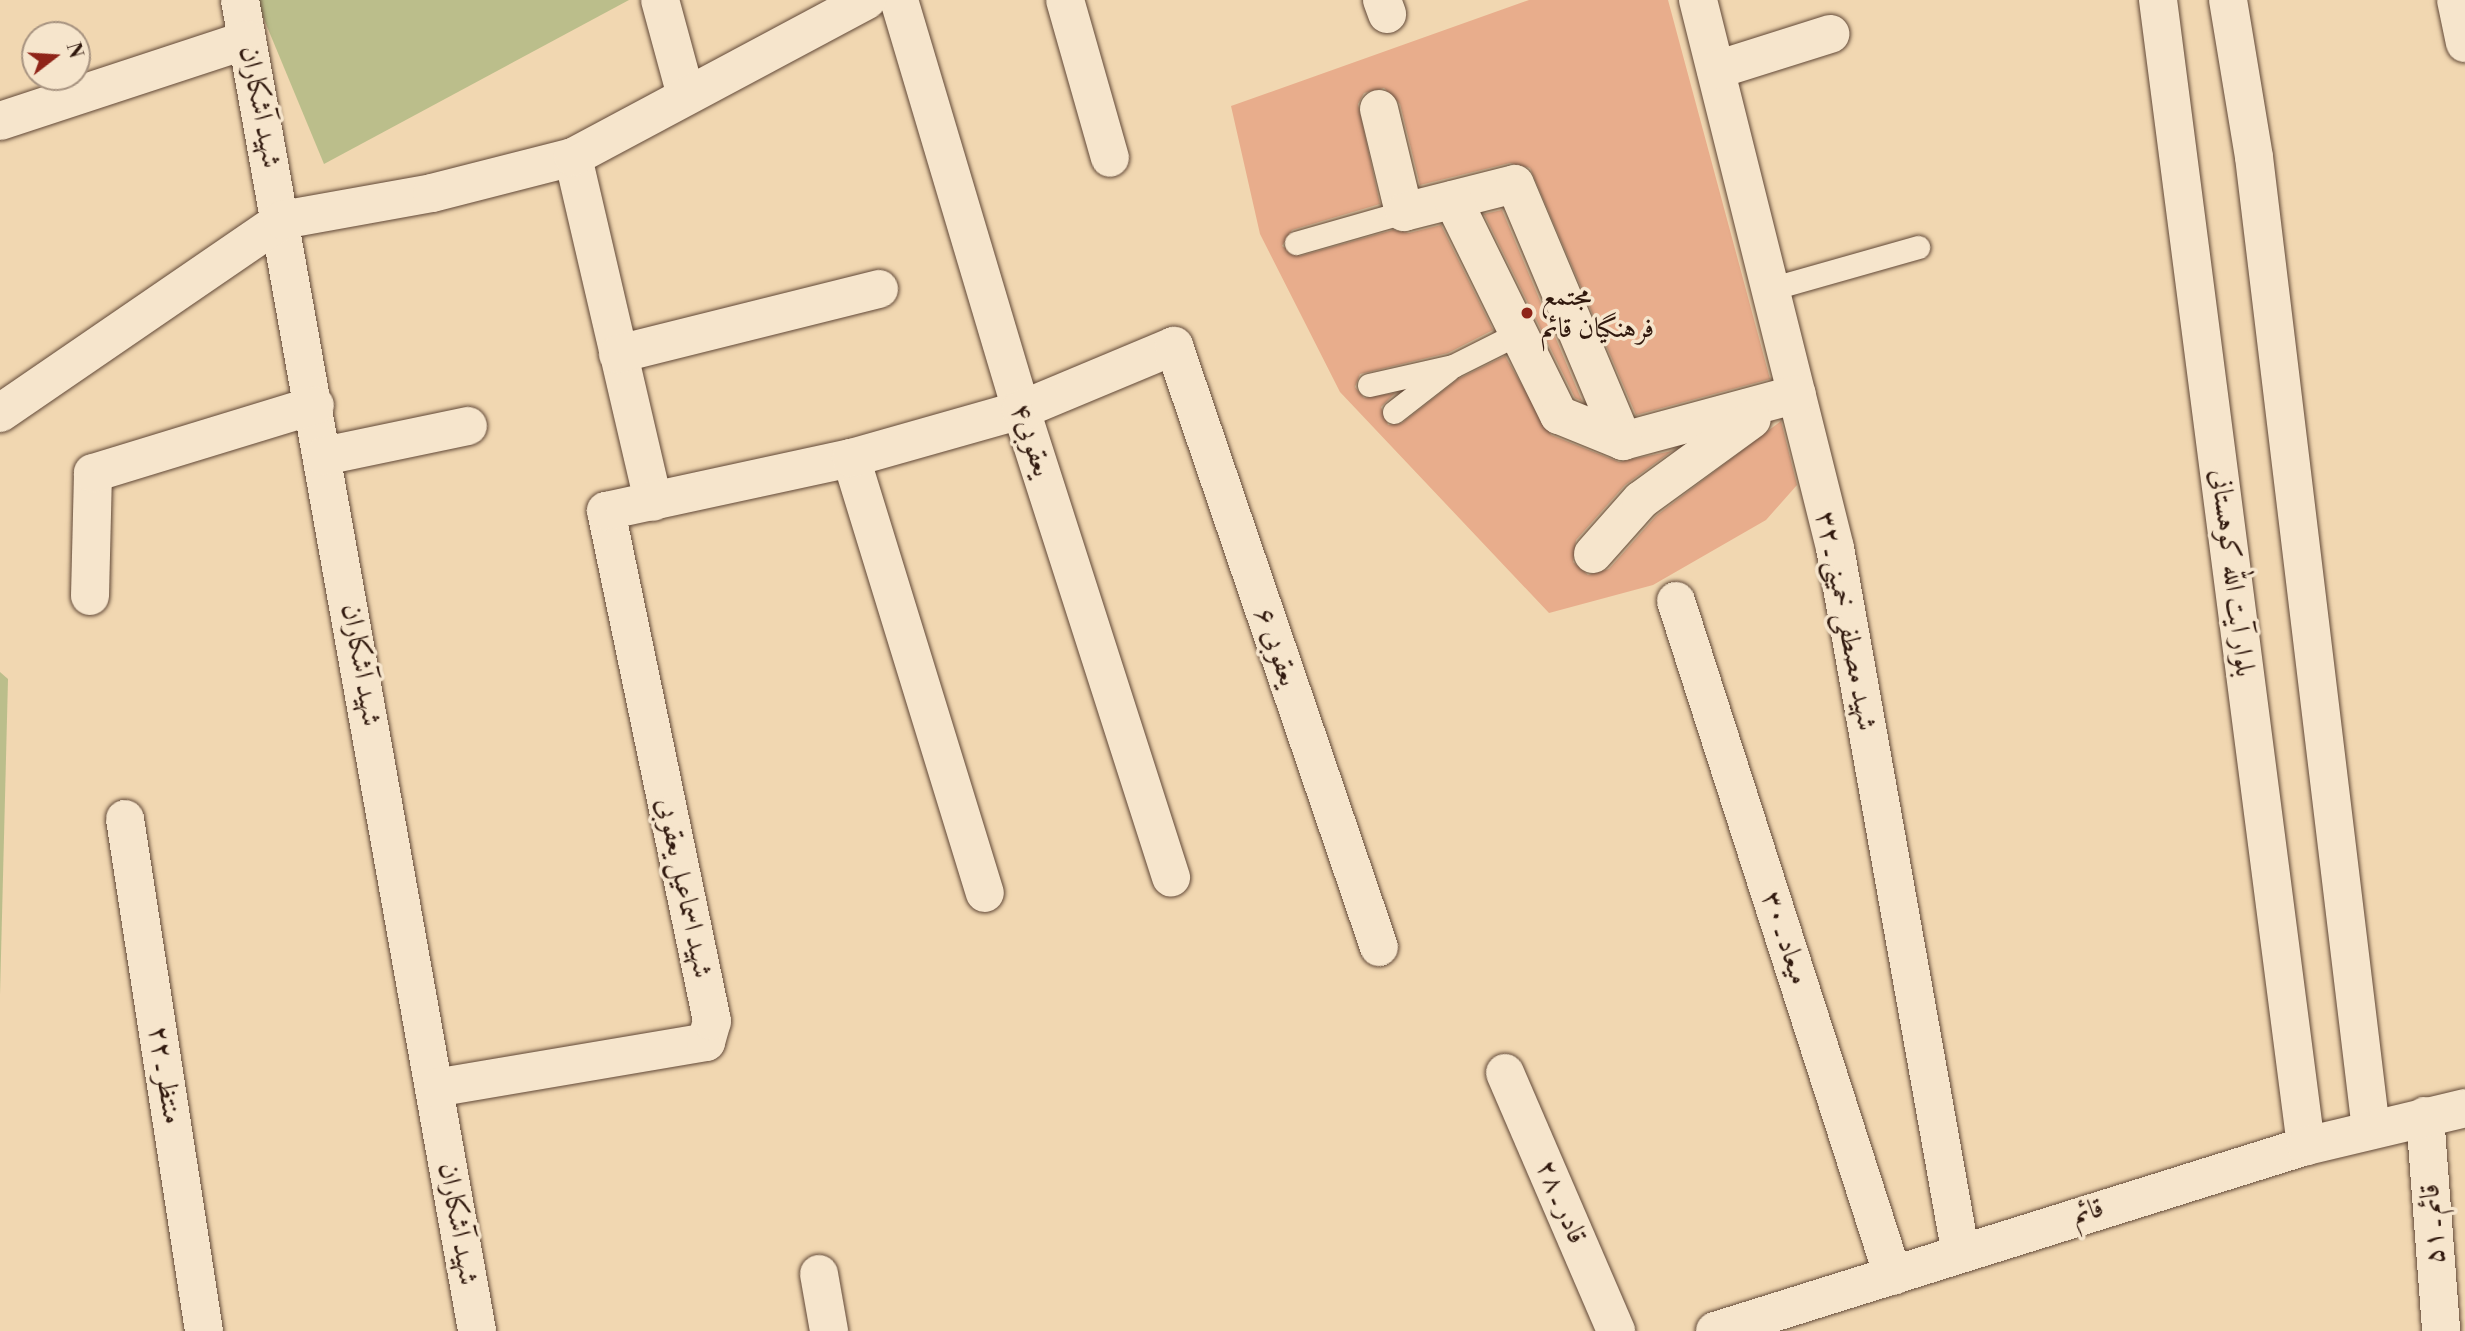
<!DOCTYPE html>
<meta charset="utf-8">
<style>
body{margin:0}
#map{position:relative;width:2465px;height:1331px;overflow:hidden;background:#f1d7b1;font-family:"Libre Bodoni",Amiri,serif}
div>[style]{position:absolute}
.green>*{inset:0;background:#bbbe8b}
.building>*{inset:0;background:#e8ad8c}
.roads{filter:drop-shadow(0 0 2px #614837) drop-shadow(0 0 2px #614837)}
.service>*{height:23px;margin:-11.5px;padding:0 11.5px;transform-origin:11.5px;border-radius:11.5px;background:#f6e5cc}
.minor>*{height:38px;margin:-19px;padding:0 19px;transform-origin:19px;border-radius:19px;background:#f6e5cc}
.dots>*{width:19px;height:19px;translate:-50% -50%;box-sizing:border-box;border:4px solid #f6e5cc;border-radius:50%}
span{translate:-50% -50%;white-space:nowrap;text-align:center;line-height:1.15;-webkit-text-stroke:7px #f6e5cc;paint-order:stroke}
.street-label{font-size:28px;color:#31190e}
.poi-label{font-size:28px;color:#31190e}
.left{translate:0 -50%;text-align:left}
.north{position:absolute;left:21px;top:21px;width:70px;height:70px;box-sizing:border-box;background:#f6e5cc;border:2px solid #a79380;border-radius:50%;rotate:73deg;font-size:19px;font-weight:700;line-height:28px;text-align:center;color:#31190e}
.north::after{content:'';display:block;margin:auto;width:24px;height:32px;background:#8f2418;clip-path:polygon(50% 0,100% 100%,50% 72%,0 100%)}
</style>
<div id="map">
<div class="green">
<div style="clip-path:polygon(256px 0,629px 0,324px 164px)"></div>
<div style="clip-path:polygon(0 672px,8px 679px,0 995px)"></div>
</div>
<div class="building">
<div style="clip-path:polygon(1529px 0,1668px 0,1770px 379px,1636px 415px,1530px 168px,1510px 163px,1420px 185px,1400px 104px,1384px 88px,1364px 93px,1358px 104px,1380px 204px,1292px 230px,1282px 246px,1300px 256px,1393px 230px,1409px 233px,1441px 225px,1493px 330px,1448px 353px,1360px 374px,1355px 387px,1364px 398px,1395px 393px,1381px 407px,1388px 425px,1402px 423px,1458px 379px,1505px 356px,1551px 435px,1619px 462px,1672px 451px,1625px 485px,1576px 540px,1573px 562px,1588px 575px,1609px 569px,1656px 516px,1781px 421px,1797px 485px,1766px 520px,1653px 585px,1549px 613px,1340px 392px,1260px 234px,1231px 106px)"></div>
<div style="clip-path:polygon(1502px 210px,1582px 401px,1575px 398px,1484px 214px)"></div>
</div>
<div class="roads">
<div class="service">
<div style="left:1296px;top:243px;width:112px;rotate:-16deg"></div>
<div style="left:1770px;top:289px;width:154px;rotate:-15.8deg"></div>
<div style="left:1369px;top:385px;width:86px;rotate:-12.7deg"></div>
<div style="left:1453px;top:366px;width:74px;rotate:-26.6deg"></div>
<div style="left:1394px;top:412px;width:68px;rotate:-37.9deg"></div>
</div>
<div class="minor">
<div style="left:240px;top:0;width:1352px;rotate:79.9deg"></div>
<div style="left:660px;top:0;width:99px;rotate:74.8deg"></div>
<div style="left:899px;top:0;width:428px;rotate:73.4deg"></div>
<div style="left:1021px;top:410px;width:491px;rotate:72.2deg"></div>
<div style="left:1065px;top:0;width:164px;rotate:74.1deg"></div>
<div style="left:1382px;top:0;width:15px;rotate:70deg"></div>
<div style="left:1698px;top:0;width:565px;rotate:75.96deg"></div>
<div style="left:1835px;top:548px;width:713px;rotate:79.9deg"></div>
<div style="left:2158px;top:0;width:1156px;rotate:82.64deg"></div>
<div style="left:2228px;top:0;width:159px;rotate:80.6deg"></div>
<div style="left:2254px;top:157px;width:980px;rotate:83.14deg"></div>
<div style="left:2456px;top:0;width:44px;rotate:78.2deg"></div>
<div style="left:1716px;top:70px;width:120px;rotate:-17.5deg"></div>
<div style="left:1379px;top:109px;width:106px;rotate:76.4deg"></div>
<div style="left:1404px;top:212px;width:114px;rotate:-14.2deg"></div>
<div style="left:1515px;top:184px;width:279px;rotate:67.2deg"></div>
<div style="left:1623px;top:441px;width:180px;rotate:-15.1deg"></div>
<div style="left:0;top:121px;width:260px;rotate:-18.2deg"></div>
<div style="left:573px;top:157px;width:354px;rotate:76.9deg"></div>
<div style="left:1453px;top:200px;width:240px;rotate:63.8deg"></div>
<div style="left:1559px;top:415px;width:69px;rotate:22.1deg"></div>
<div style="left:618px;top:354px;width:269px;rotate:-14deg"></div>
<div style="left:0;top:413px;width:342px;rotate:-34.4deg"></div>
<div style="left:282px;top:220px;width:152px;rotate:-10.2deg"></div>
<div style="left:432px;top:193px;width:146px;rotate:-14.3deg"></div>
<div style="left:573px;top:157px;width:333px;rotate:-28.1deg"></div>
<div style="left:324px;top:456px;width:147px;rotate:-11.8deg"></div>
<div style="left:851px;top:458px;width:455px;rotate:72.9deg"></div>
<div style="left:1593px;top:554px;width:72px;rotate:-48.4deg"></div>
<div style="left:1641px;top:500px;width:137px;rotate:-36.1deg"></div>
<div style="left:90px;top:596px;width:123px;rotate:-88.6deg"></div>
<div style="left:93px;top:473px;width:232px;rotate:-17deg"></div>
<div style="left:1676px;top:601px;width:709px;rotate:72.18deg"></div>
<div style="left:125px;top:819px;width:518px;rotate:81.23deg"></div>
<div style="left:1505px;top:1073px;width:281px;rotate:66.7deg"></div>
<div style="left:435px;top:1088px;width:275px;rotate:-9.6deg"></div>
<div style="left:706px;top:1042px;width:22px;rotate:-74deg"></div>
<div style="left:712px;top:1021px;width:521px;rotate:-101.74deg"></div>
<div style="left:606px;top:511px;width:251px;rotate:-12.2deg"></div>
<div style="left:851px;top:458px;width:177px;rotate:-15.8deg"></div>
<div style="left:1021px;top:410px;width:166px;rotate:-22.7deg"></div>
<div style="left:1174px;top:346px;width:635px;rotate:71.17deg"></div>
<div style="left:2425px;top:1116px;width:216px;rotate:85.7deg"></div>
<div style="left:819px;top:1274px;width:58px;rotate:80deg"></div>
<div style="left:1715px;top:1331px;width:619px;rotate:-17.38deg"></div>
<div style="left:2306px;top:1146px;width:163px;rotate:-13.4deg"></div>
</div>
</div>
<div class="dots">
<div style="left:1527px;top:313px;background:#8f2418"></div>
</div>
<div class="street-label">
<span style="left:260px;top:107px;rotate:79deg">شهید آشکاران</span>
<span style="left:1031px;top:440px;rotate:72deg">یعقوبی۴</span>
<span style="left:2232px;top:573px;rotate:83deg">بلوار آیت الله کوهستانی</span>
<span style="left:1846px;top:621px;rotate:79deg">شهید مصطفی خمینی ـ ۳۲</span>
<span style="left:1276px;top:647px;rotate:71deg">یعقوبی ۶</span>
<span style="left:361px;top:665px;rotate:80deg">شهید آشکاران</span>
<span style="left:684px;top:888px;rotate:78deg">شهید اسماعیل یعقوبی</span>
<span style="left:1785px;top:938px;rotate:72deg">میعاد ـ ۳۰</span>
<span style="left:165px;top:1075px;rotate:81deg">منتظر ـ ۲۲</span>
<span style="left:1561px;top:1202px;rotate:67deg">قادر ـ ۲۸</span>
<span style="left:2088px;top:1212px;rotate:-17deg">قائم</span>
<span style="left:458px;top:1224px;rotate:80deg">شهید آشکاران</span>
<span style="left:2433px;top:1224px;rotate:-94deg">قائم ـ ۵۱</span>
</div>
<div class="poi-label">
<span class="left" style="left:1541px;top:313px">مجتمع<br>فرهنگیان قائم</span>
</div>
<div class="north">N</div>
</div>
